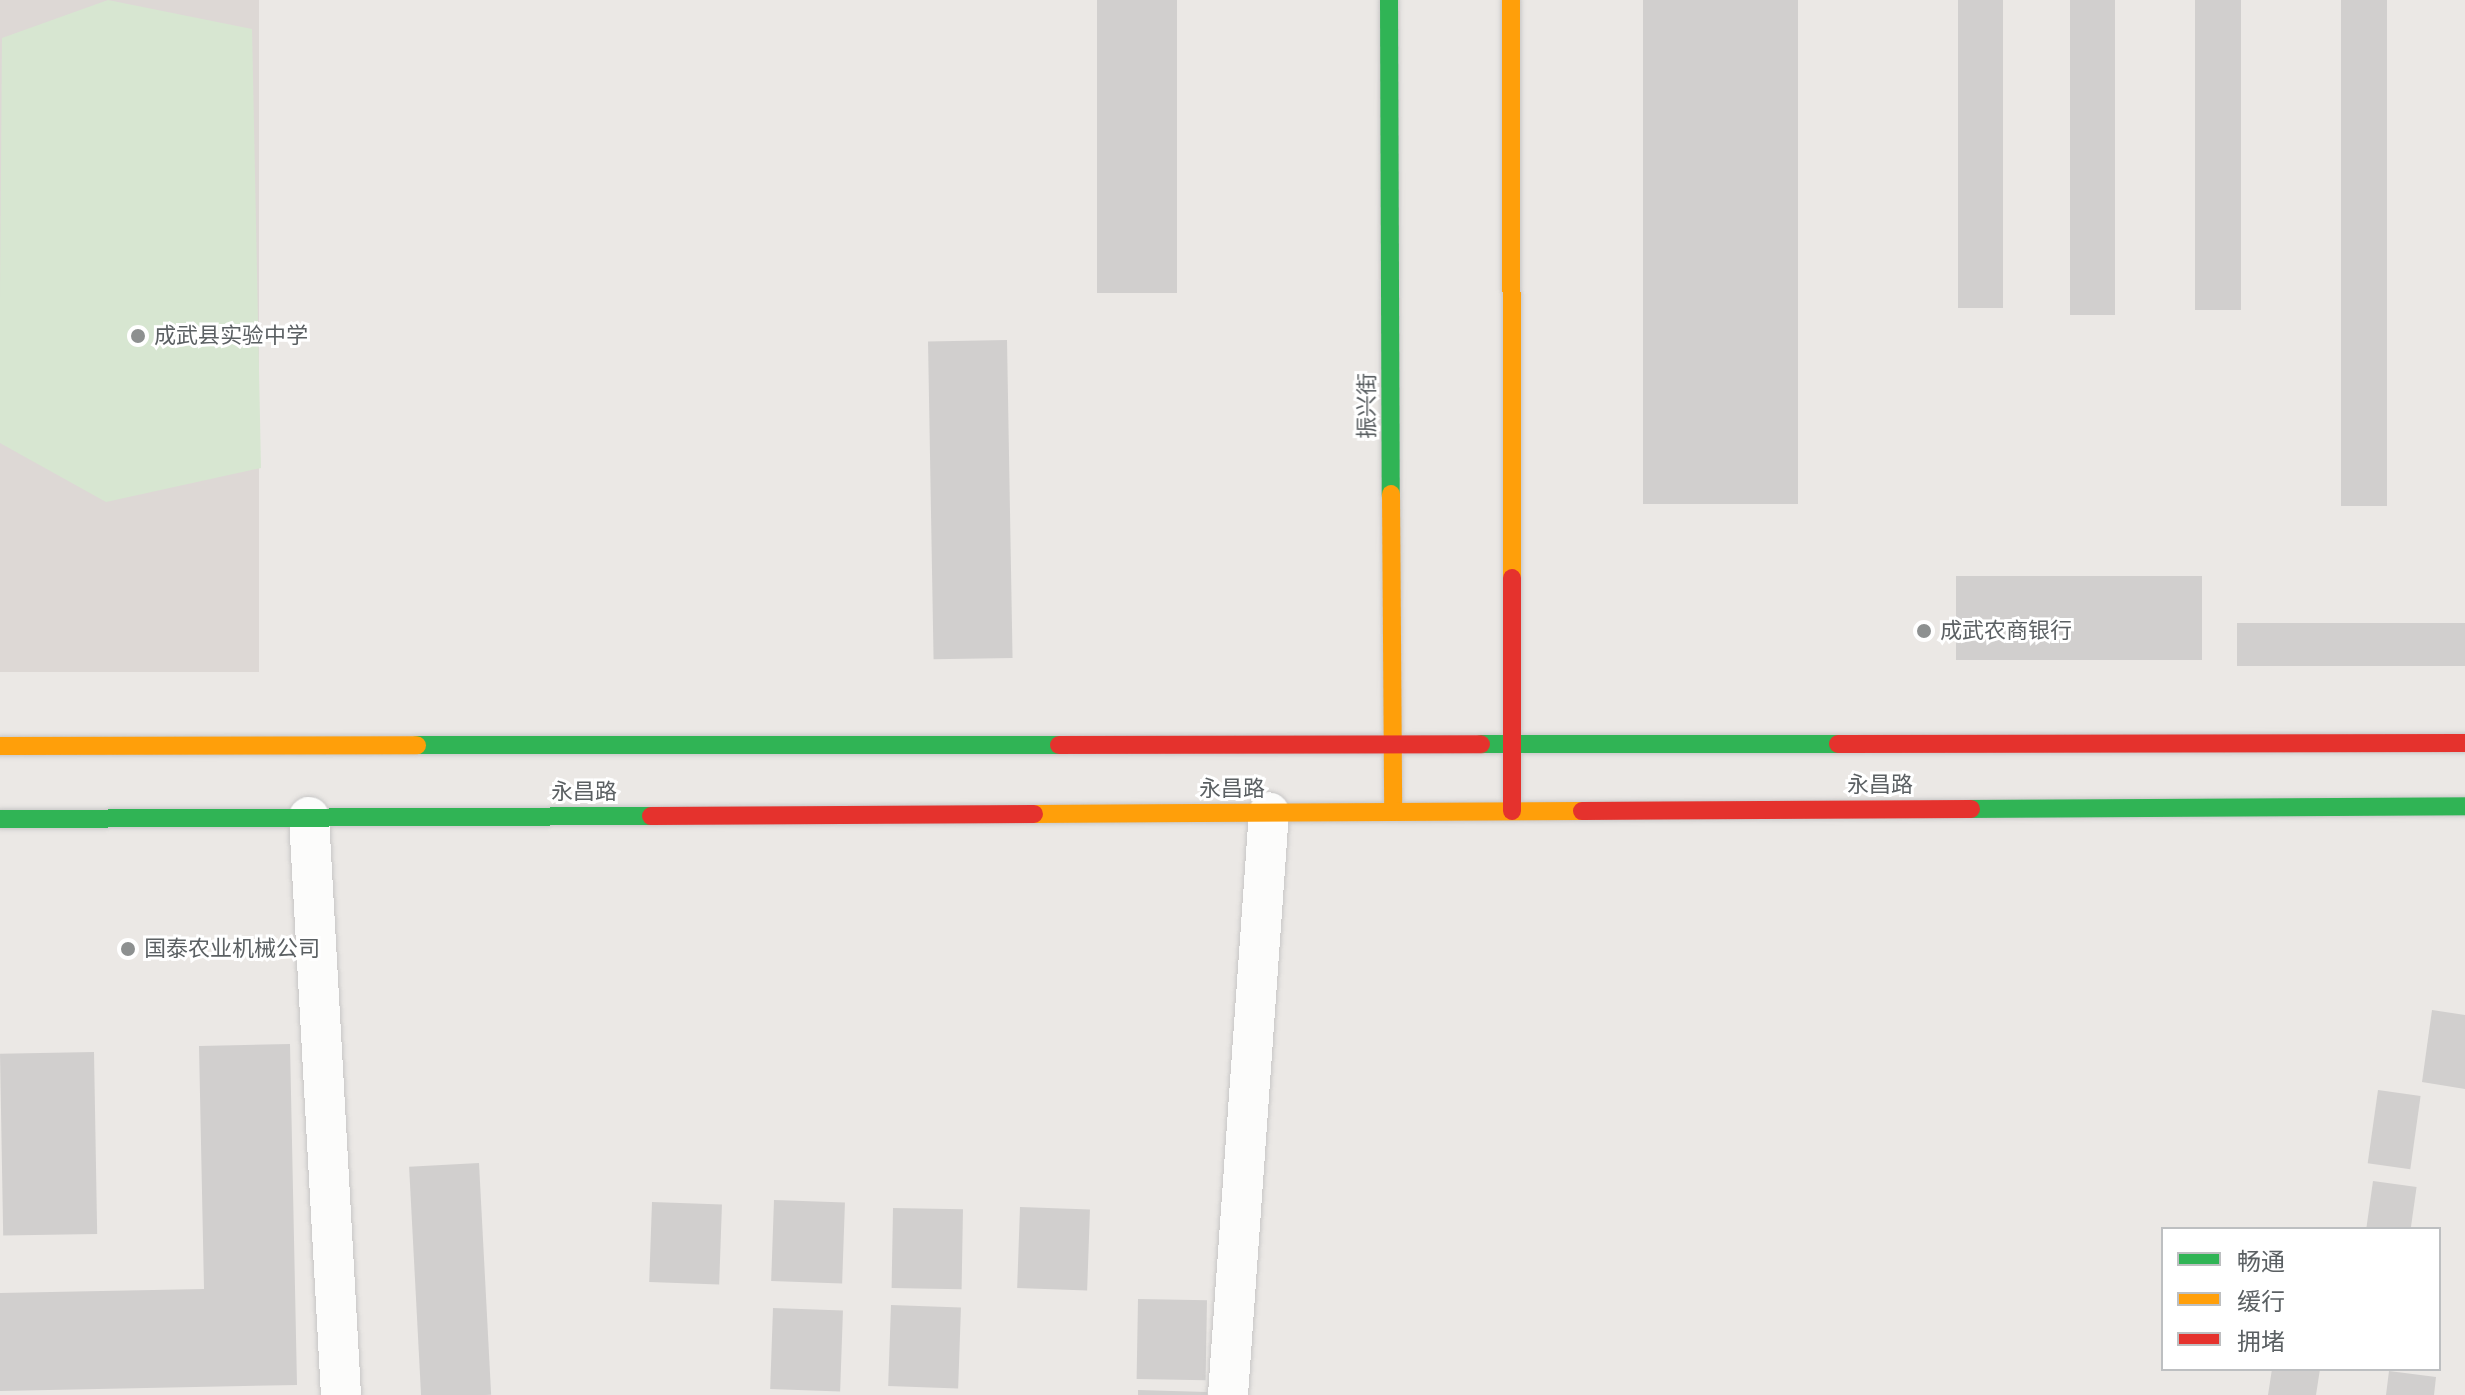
<!DOCTYPE html>
<meta charset="utf-8">
<style>
body{margin:0}
#map{position:relative;width:2465px;height:1395px;overflow:hidden;background:#ebe8e5;font-family:"PT Sans","Noto Sans SC",sans-serif}
div>[style]{position:absolute}
.education>*{inset:0;background:#ddd8d5;transform-origin:0 0}
.green>*{inset:0;background:#d7e6d1}
.building>*{inset:0;background:#d1cfce;transform-origin:0 0}
.roads{filter:drop-shadow(0 0 2px #c7c6c6) drop-shadow(0 0 2px #c7c6c6)}
.street>*{height:40px;margin:-20px;padding:0 20px;transform-origin:20px;border-radius:20px;background:#fcfcfb}
.fast>*{height:18px;margin:-9px;padding:0 9px;transform-origin:9px;border-radius:9px;background:#30b455}
.slow>*{height:18px;margin:-9px;padding:0 9px;transform-origin:9px;border-radius:9px;background:#ff9f0a}
.jam>*{height:18px;margin:-9px;padding:0 9px;transform-origin:9px;border-radius:9px;background:#e5322d}
.dots>*{width:22px;height:22px;translate:-50% -50%;box-sizing:border-box;border:4px solid #fff;border-radius:50%}
span{translate:-50% -50%;white-space:nowrap;text-align:center;line-height:1.15;-webkit-text-stroke:6px #fff;paint-order:stroke}
.poi-label{font-size:22px;color:#5b6063}
.left{translate:0 -50%;text-align:left}
.street-label{font-size:22px;color:#5b6063}
.legend{position:absolute;left:2161px;top:1227px;width:280px;height:144px;box-sizing:border-box;background:#fff;border:2px solid #bdbfc1;margin:0;padding:10px 14px;list-style:none;font-size:24px;color:#5b6063}
.legend li{display:flex;align-items:center;gap:16px;height:40px}
.legend b{width:40px;border:2px solid #bdbfc1}
</style>
<div id="map">
<div class="education">
<div style="left:0;top:0;width:259px;height:672px"></div>
</div>
<div class="green">
<div style="clip-path:polygon(108px 0,252px 29px,261px 468px,106px 502px,0 443px,0 302px,2px 38px)"></div>
</div>
<div class="building">
<div style="left:1097px;top:0;width:80px;height:293px"></div>
<div style="left:1643px;top:0;width:155px;height:504px"></div>
<div style="left:1958px;top:0;width:45px;height:308px"></div>
<div style="left:2070px;top:0;width:45px;height:315px"></div>
<div style="left:2195px;top:0;width:46px;height:310px"></div>
<div style="left:2341px;top:0;width:46px;height:506px"></div>
<div style="left:1007px;top:340px;width:318px;height:79px;rotate:89deg"></div>
<div style="left:1956px;top:576px;width:246px;height:84px"></div>
<div style="left:2465px;top:623px;width:43px;height:228px;rotate:90deg"></div>
<div style="clip-path:polygon(2432px 1010px,2465px 1015px,2465px 1089px,2422px 1082px)"></div>
<div style="clip-path:polygon(290px 1044px,297px 1385px,0 1391px,0 1293px,204px 1289px,199px 1046px)"></div>
<div style="left:94px;top:1052px;width:182px;height:94px;rotate:89deg"></div>
<div style="left:2378px;top:1090px;width:43px;height:74px;rotate:8deg"></div>
<div style="left:479px;top:1163px;width:232px;height:70px;rotate:87deg"></div>
<div style="left:2373px;top:1181px;width:44px;height:48px;rotate:8deg"></div>
<div style="left:774px;top:1200px;width:71px;height:81px;rotate:2deg"></div>
<div style="left:652px;top:1202px;width:70px;height:80px;rotate:2deg"></div>
<div style="left:1020px;top:1207px;width:70px;height:81px;rotate:2deg"></div>
<div style="left:893px;top:1208px;width:70px;height:80px;rotate:1deg"></div>
<div style="left:1138px;top:1299px;width:69px;height:80px;rotate:1deg"></div>
<div style="left:891px;top:1305px;width:70px;height:81px;rotate:2deg"></div>
<div style="left:773px;top:1308px;width:70px;height:81px;rotate:2deg"></div>
<div style="clip-path:polygon(2272px 1369px,2320px 1369px,2316px 1395px,2268px 1395px)"></div>
<div style="clip-path:polygon(2389px 1371px,2436px 1377px,2434px 1395px,2386px 1395px)"></div>
<div style="clip-path:polygon(1138px 1390px,1207px 1392px,1207px 1395px,1138px 1395px)"></div>
</div>
<div class="roads">
<div class="street">
<div style="left:309px;top:817px;width:579px;rotate:86.83deg"></div>
<div style="left:1228px;top:1395px;width:584px;rotate:-85.98deg"></div>
</div>
<div class="fast">
<div style="left:1389px;top:0;width:494px;rotate:89.8deg"></div>
<div style="left:1481px;top:744px;width:357px"></div>
<div style="left:417px;top:745px;width:642px"></div>
<div style="left:1971px;top:809px;width:494px;rotate:-0.3deg"></div>
<div style="left:0;top:819px;width:651px;rotate:-0.26deg"></div>
</div>
<div class="slow">
<div style="left:1511px;top:0;width:578px;rotate:89.9deg"></div>
<div style="left:1391px;top:494px;width:317px;rotate:89.6deg"></div>
<div style="left:0;top:746px;width:417px;rotate:-0.1deg"></div>
<div style="left:1034px;top:814px;width:548px;rotate:-0.31deg"></div>
</div>
<div class="jam">
<div style="left:1512px;top:578px;width:233px;rotate:90deg"></div>
<div style="left:1838px;top:744px;width:627px;rotate:-0.09deg"></div>
<div style="left:1059px;top:745px;width:422px;rotate:-0.1deg"></div>
<div style="left:1582px;top:811px;width:389px;rotate:-0.3deg"></div>
<div style="left:651px;top:816px;width:383px;rotate:-0.3deg"></div>
</div>
</div>
<div class="dots">
<div style="left:138px;top:336px;background:#8d9090"></div>
<div style="left:1924px;top:631px;background:#8d9090"></div>
<div style="left:128px;top:949px;background:#8d9090"></div>
</div>
<div class="poi-label">
<span class="left" style="left:154px;top:336px">成武县实验中学</span>
<span class="left" style="left:1940px;top:631px">成武农商银行</span>
<span class="left" style="left:144px;top:949px">国泰农业机械公司</span>
</div>
<div class="street-label">
<span style="left:1367px;top:406px;rotate:-90deg">振兴街</span>
<span style="left:1880px;top:785px">永昌路</span>
<span style="left:1232px;top:789px">永昌路</span>
<span style="left:584px;top:792px">永昌路</span>
</div>
<ul class="legend">
<li><b style="height:10px;background:#30b455"></b>畅通</li>
<li><b style="height:10px;background:#ff9f0a"></b>缓行</li>
<li><b style="height:10px;background:#e5322d"></b>拥堵</li>
</ul>
</div>
